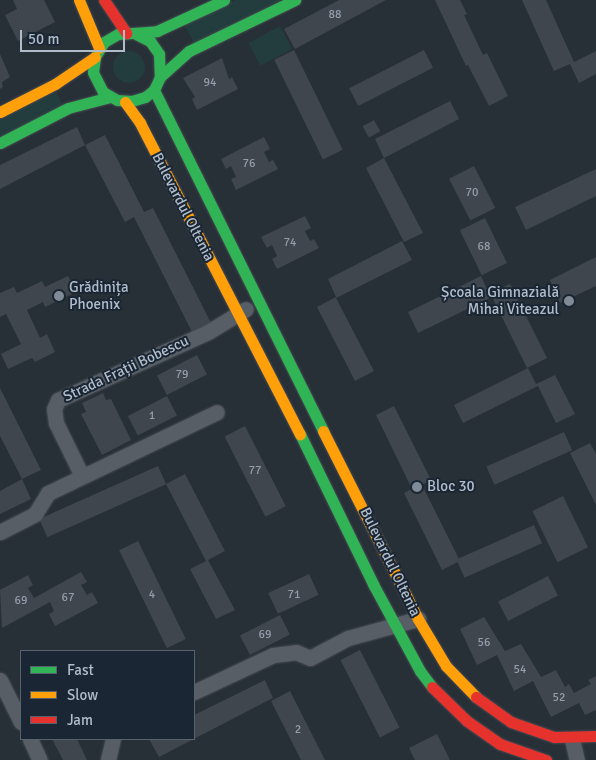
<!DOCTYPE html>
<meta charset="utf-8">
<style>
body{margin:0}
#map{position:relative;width:596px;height:760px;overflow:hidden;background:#272f37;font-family:Signika,sans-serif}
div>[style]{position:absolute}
.green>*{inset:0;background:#233c3e;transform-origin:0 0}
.round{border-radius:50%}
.building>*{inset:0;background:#3f464d;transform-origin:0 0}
.roads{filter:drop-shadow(0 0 1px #464b52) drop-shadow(0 0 1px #464b52)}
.street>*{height:15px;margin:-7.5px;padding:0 7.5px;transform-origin:7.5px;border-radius:7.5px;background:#585e66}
.fast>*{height:11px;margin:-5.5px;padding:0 5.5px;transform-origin:5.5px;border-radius:5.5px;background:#30b455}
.slow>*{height:11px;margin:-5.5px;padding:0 5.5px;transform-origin:5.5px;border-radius:5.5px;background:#ff9f0a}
.jam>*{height:11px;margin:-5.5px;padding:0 5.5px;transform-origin:5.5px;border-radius:5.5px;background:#e5322d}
.dots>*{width:14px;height:14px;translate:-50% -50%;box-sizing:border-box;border:2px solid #1a2633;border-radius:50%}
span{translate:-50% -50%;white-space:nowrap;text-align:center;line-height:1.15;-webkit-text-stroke:4px #1a2633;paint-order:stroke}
.number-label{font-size:12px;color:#949eab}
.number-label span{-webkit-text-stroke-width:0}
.street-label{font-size:15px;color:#b0bcca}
.poi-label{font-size:15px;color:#b0bcca}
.left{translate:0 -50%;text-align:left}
.right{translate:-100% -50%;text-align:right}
.legend{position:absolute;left:20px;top:650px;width:175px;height:90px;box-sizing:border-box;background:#1a2633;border:1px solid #56626f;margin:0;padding:6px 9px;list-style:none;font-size:15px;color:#b0bcca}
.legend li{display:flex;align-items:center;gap:10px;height:25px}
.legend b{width:25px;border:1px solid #56626f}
.scale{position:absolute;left:20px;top:30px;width:105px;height:22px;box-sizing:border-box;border:2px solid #b0bcca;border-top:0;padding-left:6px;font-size:15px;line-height:18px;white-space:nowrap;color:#b0bcca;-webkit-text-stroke:4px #1a2633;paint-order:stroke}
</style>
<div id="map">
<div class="green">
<div style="clip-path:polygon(235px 0,283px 0,194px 43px,184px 25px)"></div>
<div style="left:280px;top:26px;width:26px;height:36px;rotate:62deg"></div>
<div class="round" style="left:113px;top:51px;width:32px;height:32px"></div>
<div style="clip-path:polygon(54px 88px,65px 109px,0 140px,0 116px)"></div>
</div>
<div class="building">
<div style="clip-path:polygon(13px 0,44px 0,55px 22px,18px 41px,5px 15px,17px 9px)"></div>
<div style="clip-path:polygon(339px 0,386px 0,295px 49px,284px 29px)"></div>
<div style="clip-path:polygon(435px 0,460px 0,467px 14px,464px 15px,483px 55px,487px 53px,508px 96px,489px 106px,468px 65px,466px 66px)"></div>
<div style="clip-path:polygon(522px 0,546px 0,574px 62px,596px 51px,596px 74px,579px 83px,570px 64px,554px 71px)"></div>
<div style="left:294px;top:50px;width:111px;height:22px;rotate:64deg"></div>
<div style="left:424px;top:50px;width:20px;height:84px;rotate:63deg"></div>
<div style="clip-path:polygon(0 54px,10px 77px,2px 82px,3px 87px,0 89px)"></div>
<div style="clip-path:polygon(222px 58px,229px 79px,232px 77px,238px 89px,197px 110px,192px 99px,195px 97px,183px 78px)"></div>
<div style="clip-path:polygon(450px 101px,459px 119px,384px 158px,423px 233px,404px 242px,366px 168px,384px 158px,375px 139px)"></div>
<div style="left:374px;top:120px;width:13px;height:13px;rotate:61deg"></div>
<div style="clip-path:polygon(77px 127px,85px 145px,0 189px,0 165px)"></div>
<div style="clip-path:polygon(105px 135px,144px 212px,153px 208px,211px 323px,192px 332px,134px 217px,125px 222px,85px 145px)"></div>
<div style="clip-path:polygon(264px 137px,270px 149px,264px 152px,269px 162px,273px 160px,278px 169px,236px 190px,231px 179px,236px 177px,231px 166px,226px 169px,221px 159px)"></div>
<div style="left:474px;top:166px;width:47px;height:28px;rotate:63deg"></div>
<div style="clip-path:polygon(596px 169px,596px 196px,526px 230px,515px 207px)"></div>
<div style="clip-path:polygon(305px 216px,311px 228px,305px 231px,310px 241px,314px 239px,319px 248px,277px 269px,272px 259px,277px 256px,272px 245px,267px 248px,261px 237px)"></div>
<div style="left:485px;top:218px;width:50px;height:28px;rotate:64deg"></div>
<div style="clip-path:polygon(402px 241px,412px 260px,336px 298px,374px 371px,355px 381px,317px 307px,336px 297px,328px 279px)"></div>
<div style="clip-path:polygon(596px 257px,596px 286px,560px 303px,550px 280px)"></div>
<div style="clip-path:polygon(68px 276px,76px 292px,45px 307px,43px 302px,27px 310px,40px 338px,47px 334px,55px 352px,35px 362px,32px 358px,8px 369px,1px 354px,21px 344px,6px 314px,0 317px,0 293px,14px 287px,17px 293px,42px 281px,45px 287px)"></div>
<div style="clip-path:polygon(481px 276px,489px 294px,510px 284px,547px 358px,527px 368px,492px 297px,418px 333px,408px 312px)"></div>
<div style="left:197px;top:355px;width:22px;height:45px;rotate:63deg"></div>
<div style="clip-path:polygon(528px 368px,536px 384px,555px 375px,575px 414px,556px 423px,538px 386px,463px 423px,454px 405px)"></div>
<div style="clip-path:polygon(0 388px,41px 470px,22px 479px,0 436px)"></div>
<div style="clip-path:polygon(103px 393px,106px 400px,111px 399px,131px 440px,102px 455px,81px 414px,86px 412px,82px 403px)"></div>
<div style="left:167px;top:396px;width:22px;height:44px;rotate:63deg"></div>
<div style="clip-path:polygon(394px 406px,431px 480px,422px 485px,460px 561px,442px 570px,404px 493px,412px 489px,376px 415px)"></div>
<div style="left:245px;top:426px;width:90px;height:23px;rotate:63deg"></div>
<div style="left:564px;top:432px;width:20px;height:85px;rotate:66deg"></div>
<div style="clip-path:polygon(590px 443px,596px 454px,596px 505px,570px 453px)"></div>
<div style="left:158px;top:466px;width:20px;height:130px;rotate:66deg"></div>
<div style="clip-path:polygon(185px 474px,225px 551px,208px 560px,235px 610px,216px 619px,190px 569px,206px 561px,166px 484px)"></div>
<div style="clip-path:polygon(22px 479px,31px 499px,0 514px,0 491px)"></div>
<div style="left:563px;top:496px;width:57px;height:34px;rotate:64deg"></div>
<div style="left:534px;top:525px;width:20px;height:85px;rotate:66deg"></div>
<div style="left:138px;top:541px;width:109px;height:21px;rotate:64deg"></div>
<div style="clip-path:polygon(81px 572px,87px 582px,81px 585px,87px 595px,92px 592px,98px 603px,55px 626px,49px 614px,54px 611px,50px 602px,2px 628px,0 590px,28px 575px,33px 585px,28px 588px,34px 598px)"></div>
<div style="left:309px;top:574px;width:23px;height:45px;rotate:65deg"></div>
<div style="left:548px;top:576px;width:22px;height:56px;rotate:63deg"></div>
<div style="left:280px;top:615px;width:22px;height:45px;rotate:63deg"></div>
<div style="clip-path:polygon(484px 617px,505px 651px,521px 644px,541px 677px,556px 670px,565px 687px,569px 684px,574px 693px,591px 684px,588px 680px,596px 676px,596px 710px,585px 715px,579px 703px,551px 717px,533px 681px,514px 691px,497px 655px,477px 665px,460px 629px)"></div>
<div style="left:360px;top:650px;width:87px;height:22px;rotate:63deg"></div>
<div style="clip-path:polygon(265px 680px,273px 698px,159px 757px,149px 739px,194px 739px,194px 715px)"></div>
<div style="clip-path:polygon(290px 691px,325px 760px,301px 760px,271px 701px)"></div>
<div style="clip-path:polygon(437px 734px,450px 760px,415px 760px,409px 748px)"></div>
<div style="clip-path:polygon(52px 739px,77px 739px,87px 760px,63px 760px)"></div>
</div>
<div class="roads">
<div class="street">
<div style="left:81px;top:474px;width:57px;rotate:-116.1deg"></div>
<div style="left:56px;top:423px;width:14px;rotate:-98deg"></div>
<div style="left:54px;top:409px;width:10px;rotate:-66deg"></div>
<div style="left:58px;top:400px;width:165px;rotate:-24.4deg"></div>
<div style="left:208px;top:332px;width:44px;rotate:-31.2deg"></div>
<div style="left:0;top:532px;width:39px;rotate:-27deg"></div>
<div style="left:35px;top:514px;width:25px;rotate:-58deg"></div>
<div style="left:48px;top:493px;width:187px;rotate:-25.6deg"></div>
<div style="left:0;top:680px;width:47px;rotate:63.4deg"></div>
<div style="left:194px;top:692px;width:87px;rotate:-25.1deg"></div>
<div style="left:273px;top:655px;width:23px;rotate:-7deg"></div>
<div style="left:296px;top:652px;width:15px;rotate:23deg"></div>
<div style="left:310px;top:658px;width:43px;rotate:-27.8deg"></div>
<div style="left:348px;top:638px;width:73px;rotate:-15.2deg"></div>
<div style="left:30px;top:739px;width:23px;rotate:65deg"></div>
<div style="left:572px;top:739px;width:22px;rotate:77deg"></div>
<div style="left:108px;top:760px;width:22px;rotate:-77deg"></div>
</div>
<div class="fast">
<div style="left:136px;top:34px;width:16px;rotate:27deg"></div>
<div style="left:150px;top:41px;width:16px;rotate:55deg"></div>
<div style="left:159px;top:54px;width:23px;rotate:88deg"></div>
<div style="left:160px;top:77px;width:14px;rotate:115deg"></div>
<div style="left:154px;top:90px;width:11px;rotate:142deg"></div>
<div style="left:145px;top:97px;width:14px;rotate:163deg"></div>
<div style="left:132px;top:101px;width:15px;rotate:-176deg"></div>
<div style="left:117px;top:100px;width:16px;rotate:-150deg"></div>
<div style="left:103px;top:92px;width:22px;rotate:-117deg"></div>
<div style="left:93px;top:72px;width:15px;rotate:-82deg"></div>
<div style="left:95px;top:57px;width:17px;rotate:-59deg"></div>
<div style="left:104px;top:42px;width:16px;rotate:-30deg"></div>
<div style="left:118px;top:34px;width:39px;rotate:-4deg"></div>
<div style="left:157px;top:31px;width:74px;rotate:-24.8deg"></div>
<div style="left:160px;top:77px;width:39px;rotate:-42deg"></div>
<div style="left:189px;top:51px;width:118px;rotate:-25.7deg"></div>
<div style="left:154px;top:90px;width:381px;rotate:63.6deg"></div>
<div style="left:0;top:143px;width:76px;rotate:-27.2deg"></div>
<div style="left:68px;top:108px;width:43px;rotate:-14.7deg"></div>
<div style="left:300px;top:434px;width:167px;rotate:64deg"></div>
<div style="left:373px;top:584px;width:99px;rotate:61.6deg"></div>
<div style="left:420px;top:671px;width:20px;rotate:53deg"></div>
</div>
<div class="slow">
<div style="left:79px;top:0;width:52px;rotate:67.4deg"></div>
<div style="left:125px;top:102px;width:26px;rotate:54deg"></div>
<div style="left:140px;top:123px;width:350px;rotate:62.8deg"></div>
<div style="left:0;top:112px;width:62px;rotate:-27deg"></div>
<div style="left:55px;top:84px;width:48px;rotate:-34deg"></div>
<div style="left:323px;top:431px;width:211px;rotate:63.2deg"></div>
<div style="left:418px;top:619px;width:55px;rotate:59.2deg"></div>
<div style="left:446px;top:666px;width:43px;rotate:45.9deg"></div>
</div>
<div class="jam">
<div style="left:104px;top:0;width:40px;rotate:56deg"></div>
<div style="left:432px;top:687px;width:49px;rotate:44.2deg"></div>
<div style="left:467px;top:721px;width:40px;rotate:34.9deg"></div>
<div style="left:500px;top:744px;width:49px;rotate:19.2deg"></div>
<div style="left:476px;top:697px;width:43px;rotate:35.5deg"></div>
<div style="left:511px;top:722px;width:46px;rotate:19.2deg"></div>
<div style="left:554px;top:737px;width:42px;rotate:-1.4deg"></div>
</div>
</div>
<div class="dots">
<div style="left:59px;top:296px;background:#808b97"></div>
<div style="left:569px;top:301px;background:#808b97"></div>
<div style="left:417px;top:487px;background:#808b97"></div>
</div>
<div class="number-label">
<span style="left:335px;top:15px">88</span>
<span style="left:210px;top:83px">94</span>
<span style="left:249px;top:164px">76</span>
<span style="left:472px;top:193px">70</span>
<span style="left:290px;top:243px">74</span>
<span style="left:484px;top:247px">68</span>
<span style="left:182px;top:375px">79</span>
<span style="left:152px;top:416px">1</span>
<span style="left:255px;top:471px">77</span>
<span style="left:152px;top:595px">4</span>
<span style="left:294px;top:595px">71</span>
<span style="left:68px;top:598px">67</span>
<span style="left:21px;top:601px">69</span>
<span style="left:265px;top:635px">69</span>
<span style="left:484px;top:643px">56</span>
<span style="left:520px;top:670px">54</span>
<span style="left:559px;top:698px">52</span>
<span style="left:298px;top:730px">2</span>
</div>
<div class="street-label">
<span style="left:183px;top:207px;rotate:63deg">Bulevardul Oltenia</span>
<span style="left:126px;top:369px;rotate:-25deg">Strada Frații Bobescu</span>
<span style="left:390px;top:562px;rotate:64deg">Bulevardul Oltenia</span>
</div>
<div class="poi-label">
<span class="left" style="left:69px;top:296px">Grădinița<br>Phoenix</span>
<span class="right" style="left:559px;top:301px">Școala Gimnazială<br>Mihai Viteazul</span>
<span class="left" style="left:427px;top:487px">Bloc 30</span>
</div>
<ul class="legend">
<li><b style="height:6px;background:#30b455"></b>Fast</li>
<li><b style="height:6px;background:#ff9f0a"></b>Slow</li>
<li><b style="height:6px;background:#e5322d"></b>Jam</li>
</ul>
<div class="scale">50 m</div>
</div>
